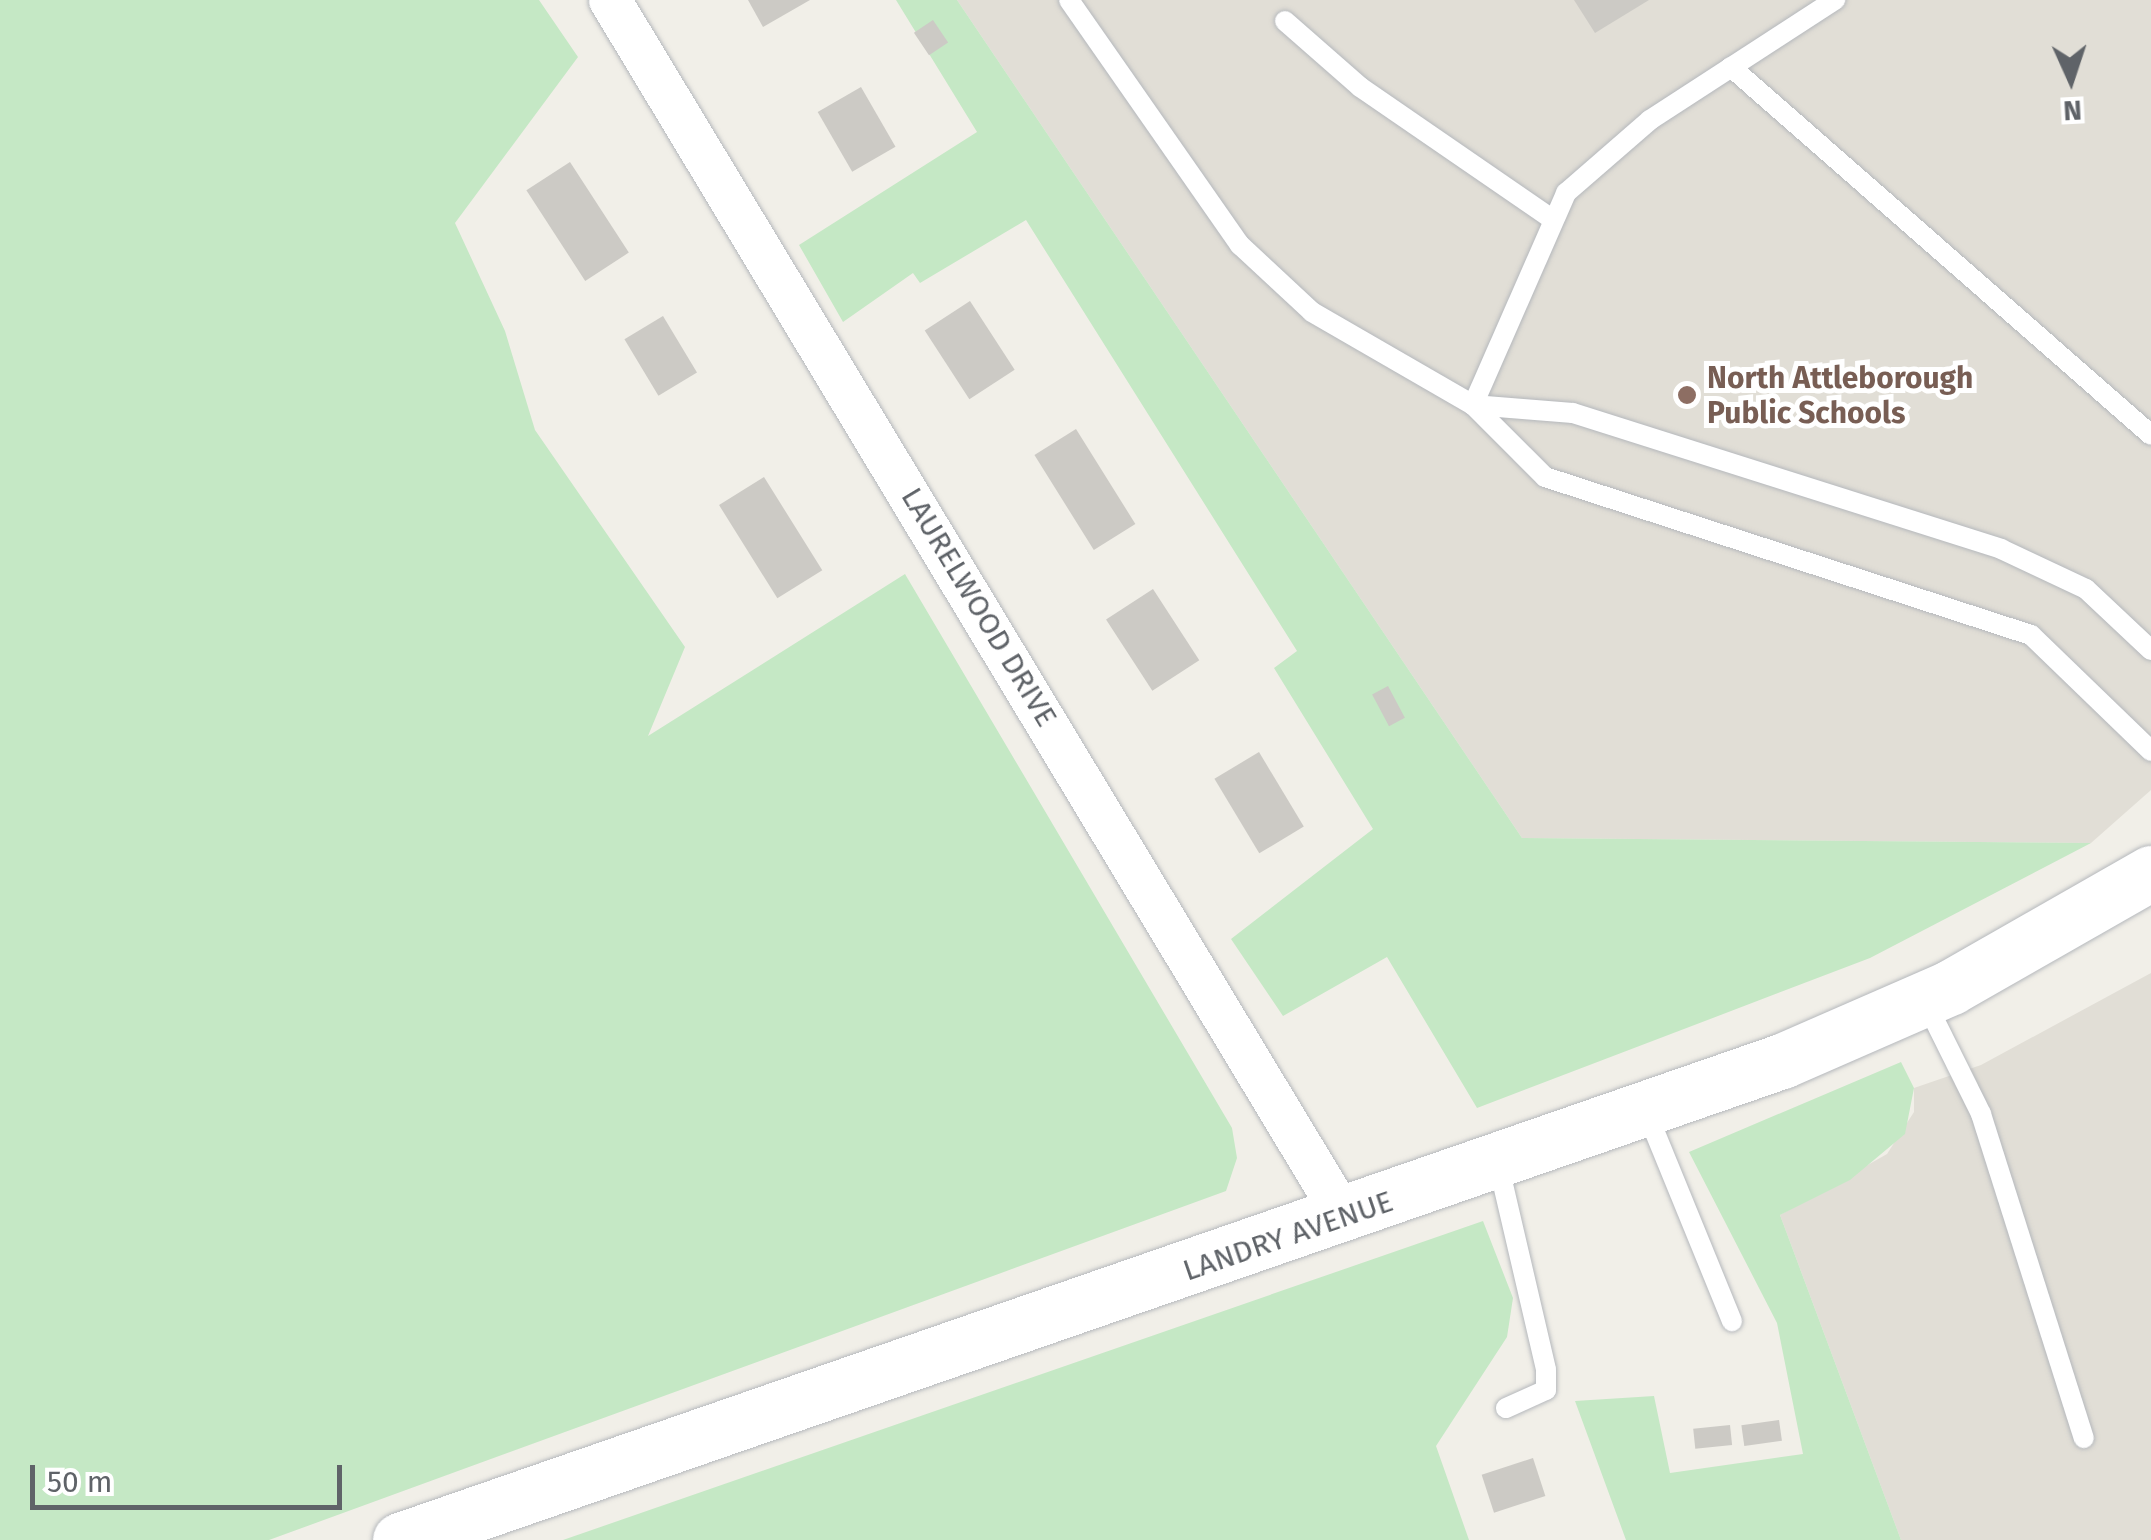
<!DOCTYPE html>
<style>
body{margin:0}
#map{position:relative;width:2151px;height:1540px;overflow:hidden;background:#f1efe8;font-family:"Fira Sans",sans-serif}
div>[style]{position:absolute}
.education>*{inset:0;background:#e1ded6}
.green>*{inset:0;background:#c5e8c5}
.building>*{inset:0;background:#cccac5;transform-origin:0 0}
.roads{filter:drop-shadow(0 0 2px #b5b8bc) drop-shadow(0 0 2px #b5b8bc)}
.lane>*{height:20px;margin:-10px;padding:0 10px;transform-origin:10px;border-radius:10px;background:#fff}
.street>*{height:42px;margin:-21px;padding:0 21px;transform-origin:21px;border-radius:21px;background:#fff}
.secondary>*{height:55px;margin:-27.5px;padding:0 27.5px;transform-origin:27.5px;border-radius:27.5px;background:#fff}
.dots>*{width:28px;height:28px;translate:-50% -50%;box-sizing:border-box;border:5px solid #fff;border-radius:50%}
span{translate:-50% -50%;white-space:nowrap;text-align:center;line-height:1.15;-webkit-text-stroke:10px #fff;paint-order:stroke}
.education-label{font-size:30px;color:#785e54;font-weight:700}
.left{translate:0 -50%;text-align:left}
.street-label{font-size:30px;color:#5f6368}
.north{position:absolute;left:2021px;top:30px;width:100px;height:100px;-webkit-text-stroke:8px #fff;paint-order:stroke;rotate:177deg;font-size:28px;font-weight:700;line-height:40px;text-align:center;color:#5f6368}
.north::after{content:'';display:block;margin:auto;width:35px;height:45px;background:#5f6368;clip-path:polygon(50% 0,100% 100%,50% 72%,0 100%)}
.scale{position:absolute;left:30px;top:1465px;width:312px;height:45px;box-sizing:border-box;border:5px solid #5f6368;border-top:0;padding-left:12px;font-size:30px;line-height:35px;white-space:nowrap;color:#5f6368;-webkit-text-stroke:8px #fff;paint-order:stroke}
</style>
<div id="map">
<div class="education">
<div style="clip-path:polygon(957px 0,2151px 0,2151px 790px,2091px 843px,1522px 838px)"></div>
<div style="clip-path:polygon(2151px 973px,2151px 1540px,1901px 1540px,1780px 1215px,1887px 1154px,1914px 1112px,1914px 1088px,1981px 1065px)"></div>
</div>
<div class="green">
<div style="clip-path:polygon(0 0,539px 0,578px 57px,455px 223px,505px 331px,535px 430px,685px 647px,648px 736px,905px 574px,1232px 1128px,1237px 1158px,1226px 1191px,269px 1540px,0 1540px)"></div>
<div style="clip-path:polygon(896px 0,957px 0,1522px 838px,2091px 843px,1870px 958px,1477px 1108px,1387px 957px,1283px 1016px,1231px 939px,1373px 829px,1274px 668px,1297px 651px,1026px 220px,920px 283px,913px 273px,843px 322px,799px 245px,977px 132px)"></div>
<div style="clip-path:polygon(1901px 1062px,1914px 1088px,1905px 1134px,1850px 1180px,1780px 1215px,1901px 1540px,1626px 1540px,1575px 1401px,1654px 1396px,1670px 1473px,1803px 1454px,1777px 1323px,1689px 1152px)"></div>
<div style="clip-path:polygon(1483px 1221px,1513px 1298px,1507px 1337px,1436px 1446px,1469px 1540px,563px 1540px)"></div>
</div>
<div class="building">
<div style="clip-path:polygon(748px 0,810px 0,763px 27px)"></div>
<div style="clip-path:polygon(1574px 0,1649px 0,1595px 33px)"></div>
<div style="left:933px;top:20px;width:27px;height:23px;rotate:56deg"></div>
<div style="left:861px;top:87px;width:69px;height:50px;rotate:60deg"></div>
<div style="left:570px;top:162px;width:108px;height:52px;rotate:57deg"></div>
<div style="left:970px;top:301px;width:82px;height:54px;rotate:57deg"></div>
<div style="left:663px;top:316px;width:66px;height:45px;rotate:59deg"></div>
<div style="left:1076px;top:429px;width:112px;height:49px;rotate:58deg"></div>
<div style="left:764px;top:477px;width:110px;height:53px;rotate:58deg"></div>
<div style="left:1153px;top:589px;width:85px;height:56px;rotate:57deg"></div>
<div style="left:1388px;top:686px;width:36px;height:18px;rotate:62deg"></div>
<div style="left:1259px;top:752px;width:87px;height:52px;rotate:59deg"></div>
<div style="left:1779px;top:1420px;width:21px;height:38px;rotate:82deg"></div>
<div style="left:1730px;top:1425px;width:20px;height:37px;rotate:84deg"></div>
<div style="left:1533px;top:1458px;width:40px;height:54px;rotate:72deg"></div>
</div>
<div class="roads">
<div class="lane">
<div style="left:1069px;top:0;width:299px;rotate:55.1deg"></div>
<div style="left:1240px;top:245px;width:98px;rotate:42.9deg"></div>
<div style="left:1312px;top:312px;width:186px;rotate:30deg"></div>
<div style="left:1473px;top:405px;width:102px;rotate:45deg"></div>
<div style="left:1545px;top:477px;width:511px;rotate:18.01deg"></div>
<div style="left:2031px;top:635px;width:167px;rotate:44deg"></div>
<div style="left:1285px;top:21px;width:100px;rotate:41.3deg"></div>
<div style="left:1360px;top:87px;width:229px;rotate:34.5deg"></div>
<div style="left:1731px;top:67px;width:558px;rotate:41.22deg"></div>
<div style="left:1473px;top:405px;width:100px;rotate:4.6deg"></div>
<div style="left:1573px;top:413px;width:449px;rotate:17.6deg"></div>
<div style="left:2001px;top:549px;width:94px;rotate:25.2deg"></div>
<div style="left:2086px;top:589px;width:89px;rotate:43.2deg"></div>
<div style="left:1473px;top:405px;width:232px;rotate:-66.3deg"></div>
<div style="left:1566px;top:193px;width:111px;rotate:-41deg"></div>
<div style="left:1650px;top:120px;width:221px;rotate:-33deg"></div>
<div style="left:1925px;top:1001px;width:126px;rotate:63.6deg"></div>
<div style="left:1981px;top:1114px;width:340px;rotate:72.4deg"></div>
<div style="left:1647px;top:1113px;width:225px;rotate:67.8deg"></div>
<div style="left:1498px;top:1163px;width:212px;rotate:76.9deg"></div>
<div style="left:1546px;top:1370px;width:20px;rotate:90deg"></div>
<div style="left:1546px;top:1390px;width:44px;rotate:155.8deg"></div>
</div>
<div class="street">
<div style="left:610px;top:0;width:1421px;rotate:58.9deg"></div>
</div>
<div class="secondary">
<div style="left:400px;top:1540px;width:1463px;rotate:-19.12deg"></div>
<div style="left:1782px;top:1061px;width:184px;rotate:-23.6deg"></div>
<div style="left:1951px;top:987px;width:230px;rotate:-29.7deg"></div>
</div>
</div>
<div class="dots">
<div style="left:1687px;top:395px;background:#8d6e63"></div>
</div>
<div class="education-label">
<span class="left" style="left:1707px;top:395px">North Attleborough<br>Public Schools</span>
</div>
<div class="street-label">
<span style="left:979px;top:607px;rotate:59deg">LAURELWOOD DRIVE</span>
<span style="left:1288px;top:1236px;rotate:-19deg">LANDRY AVENUE</span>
</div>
<div class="north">N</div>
<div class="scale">50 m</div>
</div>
